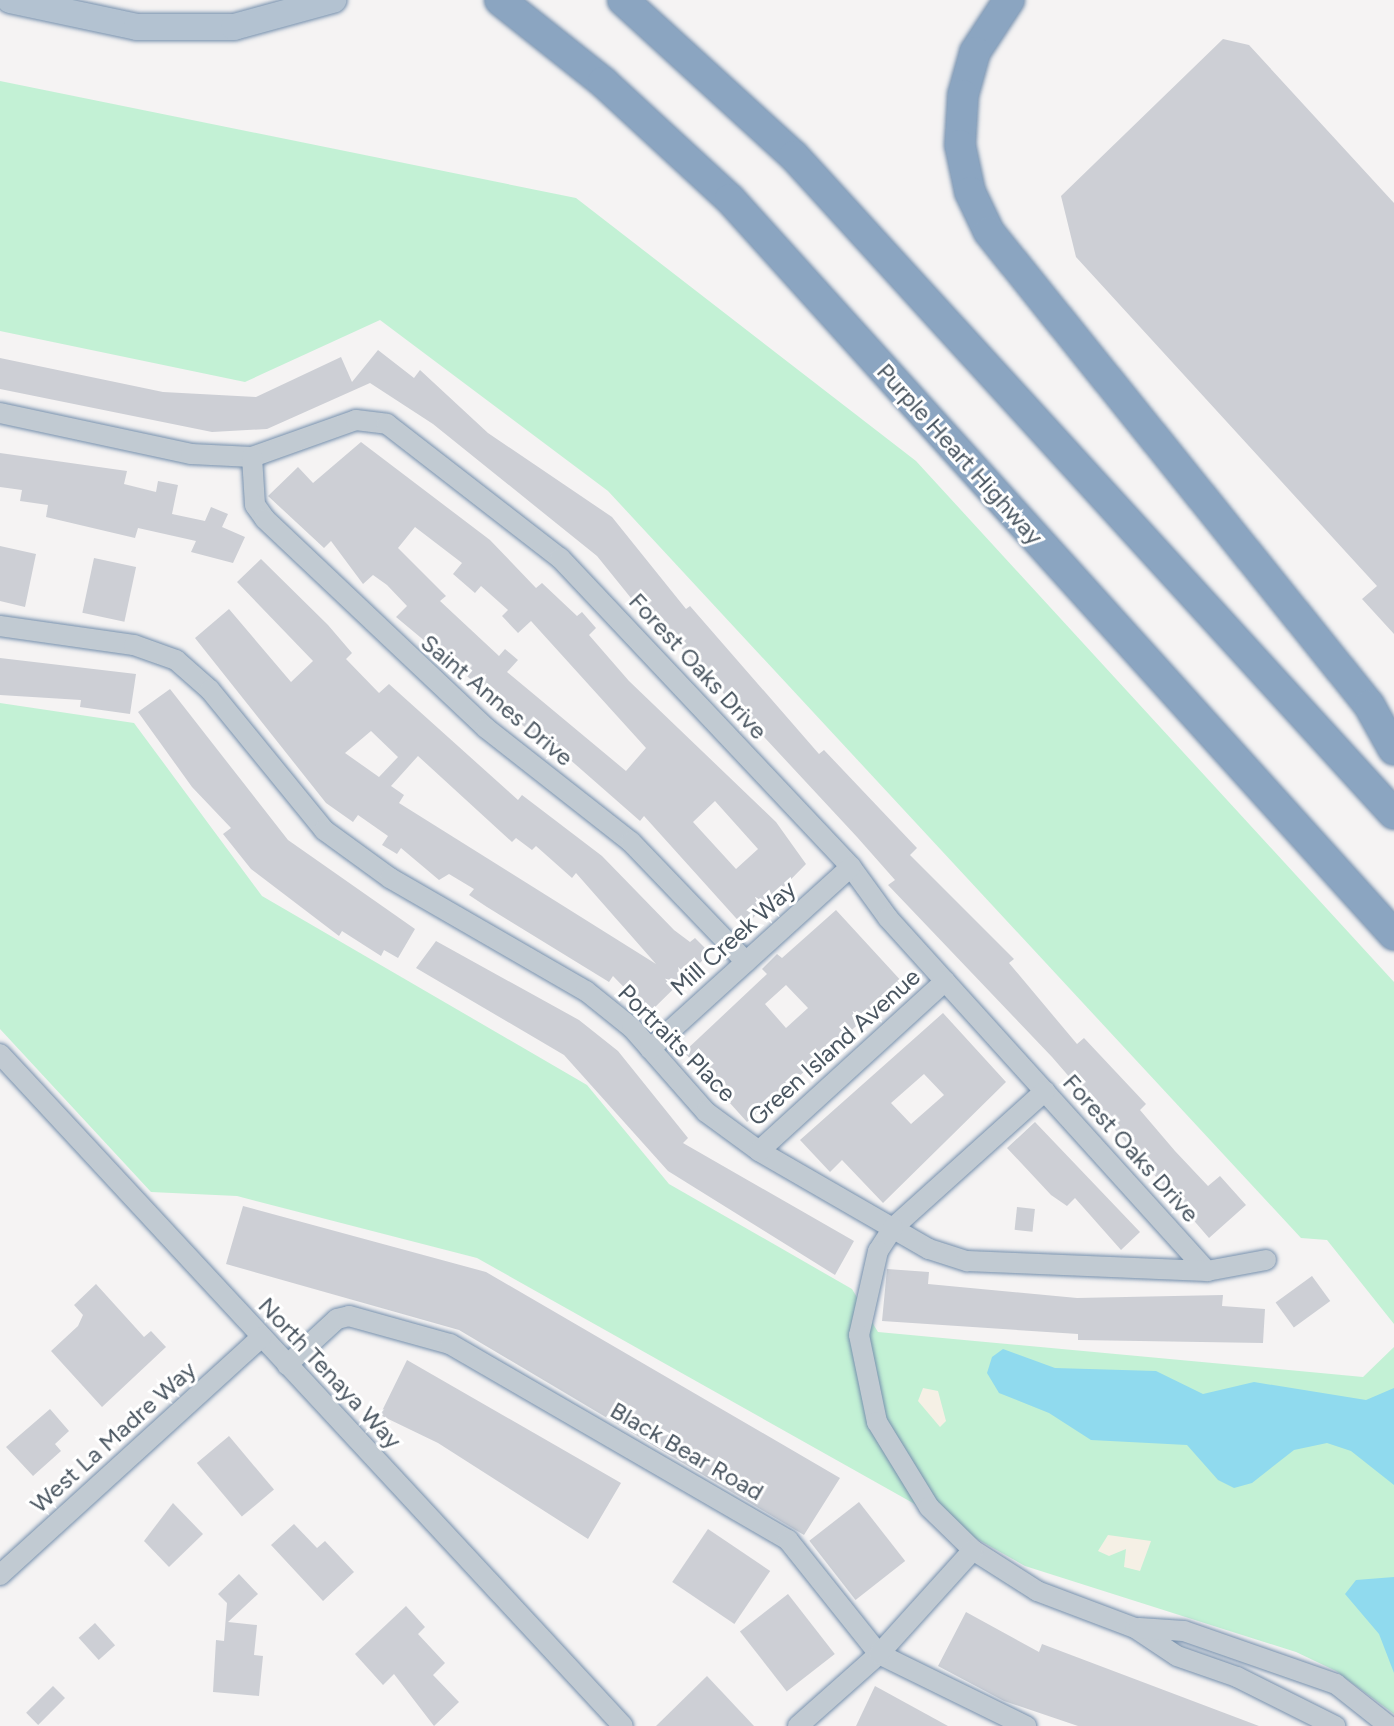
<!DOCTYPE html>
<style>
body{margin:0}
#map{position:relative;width:1394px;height:1726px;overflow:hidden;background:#f5f3f3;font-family:Figtree,sans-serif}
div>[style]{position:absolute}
.green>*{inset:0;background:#c3f1d5}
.sand>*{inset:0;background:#f5f0e5}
.water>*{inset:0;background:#90daee}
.building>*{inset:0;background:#cdcfd5;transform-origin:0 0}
.roads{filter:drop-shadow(0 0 2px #7690ad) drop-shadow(0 0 2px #7690ad)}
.minor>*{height:20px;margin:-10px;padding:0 10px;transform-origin:10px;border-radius:10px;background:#c1cad2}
.major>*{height:26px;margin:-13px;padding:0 13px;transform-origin:13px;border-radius:13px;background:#b3c2d1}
.highway>*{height:30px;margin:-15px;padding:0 15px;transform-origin:15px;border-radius:15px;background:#8ba5c1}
span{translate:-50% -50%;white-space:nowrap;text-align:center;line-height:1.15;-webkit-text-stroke:6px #fff;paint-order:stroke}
.street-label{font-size:24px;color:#4a5661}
</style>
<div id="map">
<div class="green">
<div style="clip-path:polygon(0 81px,576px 198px,916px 461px,1394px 982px,1394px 1324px,1327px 1240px,1301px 1238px,608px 491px,380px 320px,245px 382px,0 331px)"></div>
<div style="clip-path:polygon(0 703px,134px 723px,262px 896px,587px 1085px,669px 1184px,852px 1289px,878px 1332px,1363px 1377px,1394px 1347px,1394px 1714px,1336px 1671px,1296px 1652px,1025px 1566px,477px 1258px,237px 1196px,151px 1192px,0 1029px)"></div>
</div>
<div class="sand">
<div style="clip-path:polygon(923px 1388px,938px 1391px,946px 1421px,940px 1427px,918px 1401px)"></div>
<div style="clip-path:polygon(1108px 1535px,1151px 1541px,1140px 1571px,1124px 1567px,1126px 1549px,1109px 1556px,1098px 1551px)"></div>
</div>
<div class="water">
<div style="clip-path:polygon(1003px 1349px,1055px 1368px,1156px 1371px,1203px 1394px,1254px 1382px,1366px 1400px,1394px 1388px,1394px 1485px,1351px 1451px,1327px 1443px,1294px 1450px,1252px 1483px,1234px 1488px,1218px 1480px,1187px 1445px,1091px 1440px,1049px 1413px,999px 1393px,987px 1373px,992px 1357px)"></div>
<div style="clip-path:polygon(1394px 1577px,1394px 1673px,1379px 1634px,1345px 1594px,1356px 1580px)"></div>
</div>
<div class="building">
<div style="clip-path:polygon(1223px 39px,1249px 45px,1394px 203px,1394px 634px,1362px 599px,1377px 586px,1076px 257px,1061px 196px)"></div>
<div style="clip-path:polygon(378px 350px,414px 378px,420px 370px,488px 433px,612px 517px,686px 609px,690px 606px,819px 754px,824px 750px,917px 848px,910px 855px,1014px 959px,1009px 963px,1077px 1044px,1084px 1038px,1146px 1104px,1140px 1110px,1175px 1151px,1208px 1186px,1220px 1176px,1246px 1205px,1209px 1238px,1052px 1057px,888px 885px,895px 880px,857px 837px,660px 625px,656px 629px,597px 556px,433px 424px,370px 383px,267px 429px,212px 432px,0 389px,0 358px,163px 392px,256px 397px,341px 357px,352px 382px)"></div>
<div style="clip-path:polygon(evenodd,361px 442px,490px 540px,536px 588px,542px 583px,577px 616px,582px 612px,596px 628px,589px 635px,629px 681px,776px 822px,806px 864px,744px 927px,644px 816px,640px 821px,567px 757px,484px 698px,470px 686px,474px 682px,396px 617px,407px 606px,387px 585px,373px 575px,363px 584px,331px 541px,324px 548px,268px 496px,298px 467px,313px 483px,361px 442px,415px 527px,462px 563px,453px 574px,475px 593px,481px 586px,508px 610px,502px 616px,518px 633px,531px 621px,646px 748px,626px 771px,507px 672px,518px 660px,505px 649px,499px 656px,440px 601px,446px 596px,398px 548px,415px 527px,361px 442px,715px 801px,758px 849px,736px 869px,693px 822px,715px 801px)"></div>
<div style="clip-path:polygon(0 453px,127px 471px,124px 484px,156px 492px,158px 481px,178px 485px,172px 514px,205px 521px,211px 507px,228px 514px,222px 527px,245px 537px,233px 563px,191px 552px,196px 541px,138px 528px,135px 538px,46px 517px,48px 505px,20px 501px,22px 490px,0 487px)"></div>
<div style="clip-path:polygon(0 546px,36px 554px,25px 607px,0 601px)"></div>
<div style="left:94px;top:558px;width:43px;height:56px;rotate:12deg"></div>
<div style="clip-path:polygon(evenodd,261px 559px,328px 625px,352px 653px,346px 659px,379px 693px,389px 684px,518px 800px,522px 795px,602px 856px,674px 930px,690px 942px,695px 938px,710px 953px,649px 1013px,613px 976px,609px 982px,487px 907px,469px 895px,474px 889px,449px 874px,439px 880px,401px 848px,397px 854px,382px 845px,388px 836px,358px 815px,353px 822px,326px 803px,195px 638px,229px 609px,291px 682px,313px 661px,237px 582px,261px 559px,371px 731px,398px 757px,379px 777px,345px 753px,371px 731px,261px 559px,418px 756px,512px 842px,516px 838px,532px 850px,536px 846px,572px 878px,576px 873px,656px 964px,399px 803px,404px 795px,391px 786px,418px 756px)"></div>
<div style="clip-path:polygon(0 658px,136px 674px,130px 714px,80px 707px,81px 700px,0 695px)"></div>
<div style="clip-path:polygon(170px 689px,288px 840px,415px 929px,398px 958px,384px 950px,381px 956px,342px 931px,339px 936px,251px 869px,223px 834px,231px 828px,192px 787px,138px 712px)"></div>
<div style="clip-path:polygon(evenodd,836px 910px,904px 984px,747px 1122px,684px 1052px,767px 974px,762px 969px,777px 954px,782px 958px,836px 910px,786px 985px,808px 1008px,786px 1028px,765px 1004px,786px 985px)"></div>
<div style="clip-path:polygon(436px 941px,579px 1020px,618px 1051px,688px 1138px,683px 1143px,854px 1241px,835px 1275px,668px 1171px,564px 1055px,416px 968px)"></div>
<div style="clip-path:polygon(evenodd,943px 1013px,1006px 1082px,883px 1203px,842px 1160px,830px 1172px,800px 1140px,943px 1013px,924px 1074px,944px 1095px,911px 1124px,891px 1103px,924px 1074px)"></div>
<div style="clip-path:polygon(1035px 1122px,1140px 1232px,1121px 1250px,1075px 1198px,1067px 1206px,1051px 1195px,1007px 1148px)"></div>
<div style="clip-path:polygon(243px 1206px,486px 1272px,840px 1478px,804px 1535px,459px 1330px,226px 1264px)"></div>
<div style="left:1017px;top:1207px;width:18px;height:23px;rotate:6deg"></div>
<div style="clip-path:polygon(887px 1269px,929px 1272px,928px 1284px,1077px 1298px,1223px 1295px,1222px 1306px,1265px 1309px,1263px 1343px,1078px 1340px,1078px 1334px,882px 1321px)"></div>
<div style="left:1312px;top:1276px;width:31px;height:45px;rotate:54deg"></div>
<div style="clip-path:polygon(96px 1284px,144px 1337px,151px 1331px,166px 1347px,102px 1407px,51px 1351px,78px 1326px,83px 1315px,74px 1305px)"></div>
<div style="clip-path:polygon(407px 1360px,621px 1483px,588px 1539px,438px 1443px,380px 1415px)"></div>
<div style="clip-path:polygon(50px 1409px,69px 1431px,55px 1444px,61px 1451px,33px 1476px,6px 1447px)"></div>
<div style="left:229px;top:1436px;width:70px;height:42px;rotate:50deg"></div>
<div style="left:859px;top:1502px;width:75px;height:63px;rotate:52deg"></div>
<div style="clip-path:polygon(173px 1503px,203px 1534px,169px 1567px,144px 1541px)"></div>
<div style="clip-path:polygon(294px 1524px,317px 1548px,325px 1541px,354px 1572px,323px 1601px,271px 1545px)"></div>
<div style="left:708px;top:1529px;width:75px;height:64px;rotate:34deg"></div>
<div style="clip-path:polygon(239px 1574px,258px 1594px,228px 1622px,257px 1625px,254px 1655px,263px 1656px,259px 1696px,213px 1692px,216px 1640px,224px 1641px,227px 1603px,218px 1594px)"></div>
<div style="left:788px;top:1594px;width:76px;height:61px;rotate:52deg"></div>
<div style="clip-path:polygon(406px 1606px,425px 1627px,418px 1634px,445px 1663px,433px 1675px,459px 1702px,434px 1726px,394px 1674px,383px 1685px,355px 1654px)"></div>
<div style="clip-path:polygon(966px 1612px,1039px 1652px,1042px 1644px,1259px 1726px,1078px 1726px,1004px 1701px,938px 1666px)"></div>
<div style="left:95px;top:1623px;width:30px;height:22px;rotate:48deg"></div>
<div style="clip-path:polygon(707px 1676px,754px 1726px,656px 1726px)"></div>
<div style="left:53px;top:1686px;width:17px;height:38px;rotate:45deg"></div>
<div style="clip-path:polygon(875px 1686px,948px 1726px,856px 1726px)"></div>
</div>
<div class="roads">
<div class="minor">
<div style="left:0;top:413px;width:195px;rotate:12.1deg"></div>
<div style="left:191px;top:454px;width:61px;rotate:2.8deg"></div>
<div style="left:252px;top:457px;width:110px;rotate:-19.6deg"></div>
<div style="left:356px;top:420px;width:31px;rotate:7deg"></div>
<div style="left:387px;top:424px;width:219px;rotate:37.8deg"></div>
<div style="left:560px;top:558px;width:424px;rotate:46.7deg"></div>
<div style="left:851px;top:867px;width:63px;rotate:54deg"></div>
<div style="left:888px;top:918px;width:476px;rotate:47.9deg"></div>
<div style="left:252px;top:457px;width:48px;rotate:86.4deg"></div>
<div style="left:255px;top:505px;width:17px;rotate:54deg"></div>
<div style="left:265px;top:519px;width:304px;rotate:43.4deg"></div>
<div style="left:486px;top:728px;width:184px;rotate:38.2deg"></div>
<div style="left:631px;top:842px;width:166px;rotate:46.2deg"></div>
<div style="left:0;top:626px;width:135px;rotate:8.1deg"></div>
<div style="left:134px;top:645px;width:45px;rotate:19.7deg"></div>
<div style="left:176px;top:660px;width:45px;rotate:41.4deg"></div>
<div style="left:210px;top:690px;width:181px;rotate:50.8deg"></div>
<div style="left:324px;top:830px;width:82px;rotate:36deg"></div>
<div style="left:390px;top:878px;width:226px;rotate:30deg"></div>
<div style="left:586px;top:991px;width:59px;rotate:38.8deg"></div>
<div style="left:632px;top:1028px;width:112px;rotate:48.6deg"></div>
<div style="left:706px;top:1112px;width:66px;rotate:36.3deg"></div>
<div style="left:759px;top:1151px;width:196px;rotate:30deg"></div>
<div style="left:929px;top:1249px;width:40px;rotate:18deg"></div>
<div style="left:967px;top:1261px;width:240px;rotate:2.4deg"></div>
<div style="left:1207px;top:1271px;width:60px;rotate:-10.6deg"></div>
<div style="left:650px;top:1049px;width:271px;rotate:-42.2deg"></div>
<div style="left:0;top:1054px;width:916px;rotate:47.17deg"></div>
<div style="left:1045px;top:1091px;width:205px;rotate:138deg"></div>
<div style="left:893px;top:1228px;width:27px;rotate:123deg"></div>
<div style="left:878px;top:1251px;width:86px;rotate:102.7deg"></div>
<div style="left:859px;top:1335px;width:89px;rotate:78.3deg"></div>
<div style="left:877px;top:1422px;width:100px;rotate:58.5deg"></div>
<div style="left:929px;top:1507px;width:62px;rotate:44.3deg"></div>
<div style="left:973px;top:1550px;width:76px;rotate:32.6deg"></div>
<div style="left:1037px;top:1591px;width:105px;rotate:20.7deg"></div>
<div style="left:1135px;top:1628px;width:50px;rotate:33.7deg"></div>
<div style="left:1177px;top:1656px;width:64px;rotate:19.3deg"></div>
<div style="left:1237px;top:1677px;width:110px;rotate:26.6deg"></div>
<div style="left:759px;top:1151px;width:252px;rotate:-42.4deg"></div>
<div style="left:287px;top:1365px;width:68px;rotate:-42.6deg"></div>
<div style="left:337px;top:1319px;width:12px;rotate:-14deg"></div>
<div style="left:349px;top:1316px;width:105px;rotate:15.5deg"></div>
<div style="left:450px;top:1344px;width:391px;rotate:30.1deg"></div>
<div style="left:788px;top:1540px;width:146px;rotate:51.4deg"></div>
<div style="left:879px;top:1654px;width:164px;rotate:26.1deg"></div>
<div style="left:0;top:1575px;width:354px;rotate:-42.3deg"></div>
<div style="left:1139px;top:1628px;width:45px;rotate:3.8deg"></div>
<div style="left:1184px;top:1631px;width:161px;rotate:19.2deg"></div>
<div style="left:1336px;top:1684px;width:68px;rotate:38.4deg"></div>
<div style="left:798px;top:1726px;width:108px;rotate:-41.6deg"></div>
<div style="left:879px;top:1654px;width:140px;rotate:-47.9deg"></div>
</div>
<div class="major">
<div style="left:10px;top:0;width:130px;rotate:12deg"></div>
<div style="left:137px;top:27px;width:97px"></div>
<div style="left:234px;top:27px;width:103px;rotate:-15.3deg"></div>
</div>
<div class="highway">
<div style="left:500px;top:0;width:132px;rotate:38.5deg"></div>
<div style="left:603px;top:82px;width:173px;rotate:42.7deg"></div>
<div style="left:730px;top:199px;width:991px;rotate:47.94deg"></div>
<div style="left:623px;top:0;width:231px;rotate:42.4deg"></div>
<div style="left:794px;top:156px;width:890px;rotate:47.64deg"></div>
<div style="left:1009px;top:0;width:62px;rotate:123.2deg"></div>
<div style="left:975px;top:52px;width:45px;rotate:105.6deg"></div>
<div style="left:963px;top:95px;width:50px;rotate:93.4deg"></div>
<div style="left:960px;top:145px;width:48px;rotate:78deg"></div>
<div style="left:970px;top:192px;width:44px;rotate:64.6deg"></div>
<div style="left:989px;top:232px;width:607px;rotate:51.22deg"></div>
<div style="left:1369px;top:705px;width:51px;rotate:60.9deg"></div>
</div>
</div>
<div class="street-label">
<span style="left:960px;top:454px;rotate:48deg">Purple Heart Highway</span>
<span style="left:698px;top:666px;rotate:47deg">Forest Oaks Drive</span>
<span style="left:497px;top:700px;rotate:40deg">Saint Annes Drive</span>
<span style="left:733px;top:938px;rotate:-42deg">Mill Creek Way</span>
<span style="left:677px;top:1043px;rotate:45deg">Portraits Place</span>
<span style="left:834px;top:1047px;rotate:-42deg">Green Island Avenue</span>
<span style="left:1131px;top:1148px;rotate:48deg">Forest Oaks Drive</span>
<span style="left:330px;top:1373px;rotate:47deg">North Tenaya Way</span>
<span style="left:113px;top:1437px;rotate:-42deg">West La Madre Way</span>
<span style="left:687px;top:1451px;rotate:30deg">Black Bear Road</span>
</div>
</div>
